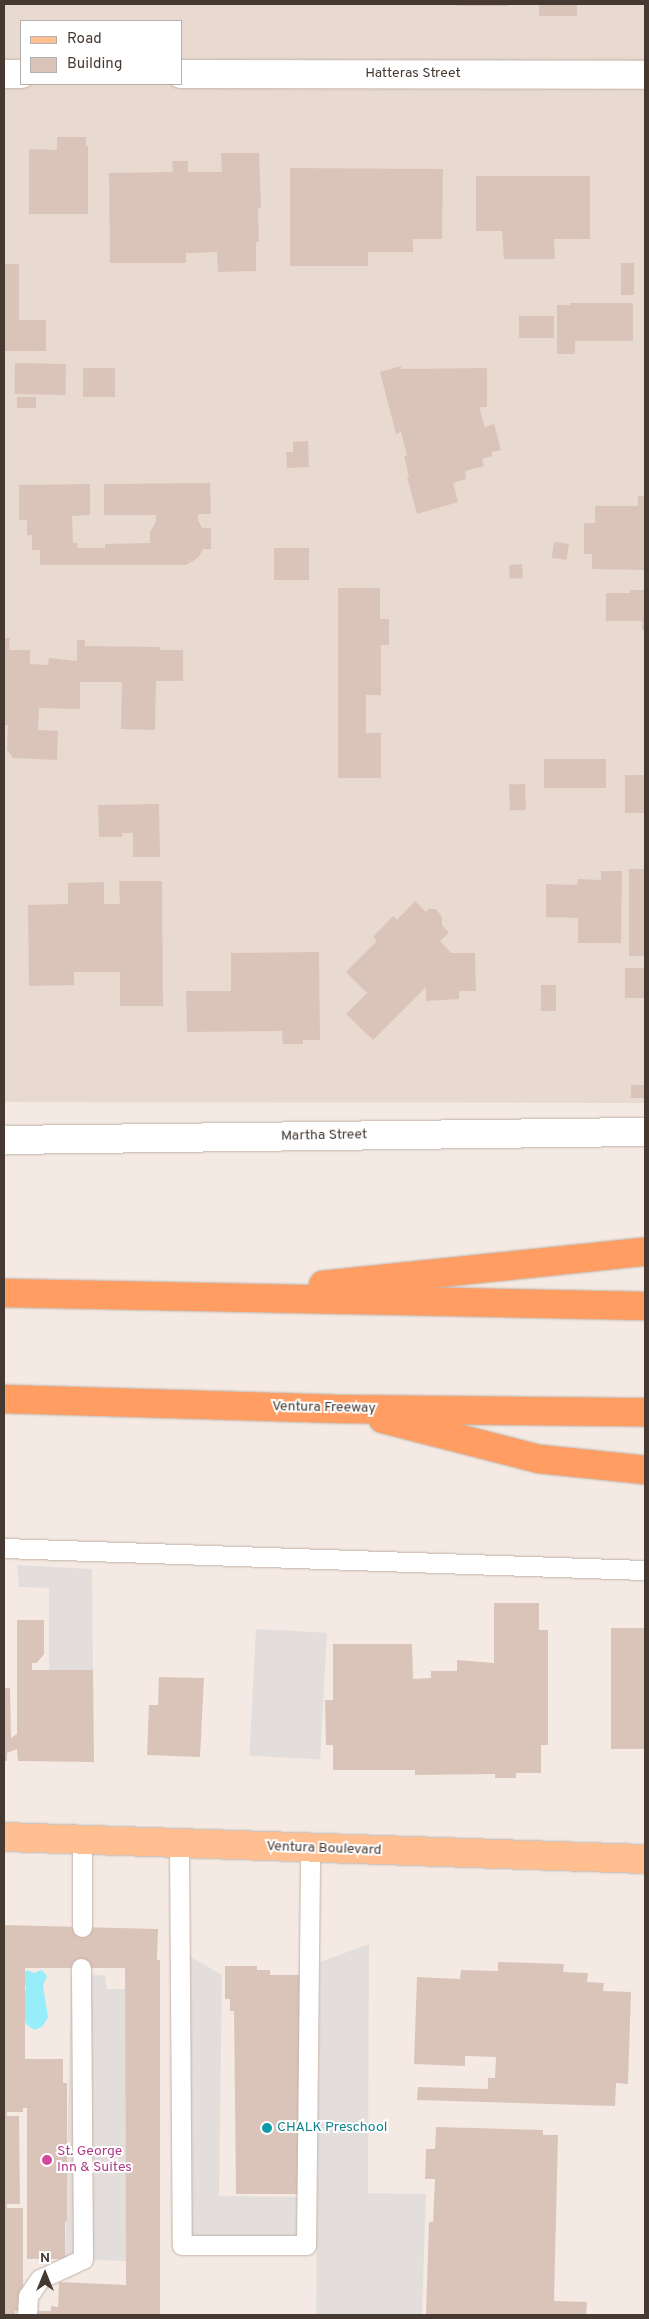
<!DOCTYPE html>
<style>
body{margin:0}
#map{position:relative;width:649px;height:2319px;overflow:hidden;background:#f4eae3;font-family:Overpass,sans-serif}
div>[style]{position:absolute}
.residential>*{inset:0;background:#e8dad0}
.parking>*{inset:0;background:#e3dedc;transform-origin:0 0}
.water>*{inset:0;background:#97edf9}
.building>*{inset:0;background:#dac4ba;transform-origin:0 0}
.roads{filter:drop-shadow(0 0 1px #c3b2a7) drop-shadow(0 0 1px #c3b2a7)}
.lane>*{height:19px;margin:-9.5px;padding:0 9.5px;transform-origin:9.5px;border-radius:9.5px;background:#fff}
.street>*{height:28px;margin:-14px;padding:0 14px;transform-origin:14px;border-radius:14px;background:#fff}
.primary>*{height:28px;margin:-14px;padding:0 14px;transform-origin:14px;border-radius:14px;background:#ffbf90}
.highway>*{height:28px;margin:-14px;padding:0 14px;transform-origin:14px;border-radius:14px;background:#ff9d62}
.dots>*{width:14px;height:14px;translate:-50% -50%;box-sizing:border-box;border:2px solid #fff;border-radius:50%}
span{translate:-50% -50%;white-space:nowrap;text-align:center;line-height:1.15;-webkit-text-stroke:4px #fff;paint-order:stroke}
.street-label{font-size:14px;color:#463932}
.culture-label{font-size:14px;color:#0d838f}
.left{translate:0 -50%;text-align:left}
.hotel-label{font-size:14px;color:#b23c85}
.frame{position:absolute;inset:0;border:5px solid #463932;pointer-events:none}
.legend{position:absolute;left:20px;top:20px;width:162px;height:65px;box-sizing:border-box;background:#fff;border:1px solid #b5b0ad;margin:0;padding:6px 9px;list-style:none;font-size:15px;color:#463932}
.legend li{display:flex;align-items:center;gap:10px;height:25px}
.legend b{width:25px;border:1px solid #b5b0ad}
.north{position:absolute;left:20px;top:2249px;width:50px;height:50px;-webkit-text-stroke:4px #fff;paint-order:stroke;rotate:0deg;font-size:14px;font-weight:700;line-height:20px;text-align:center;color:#463932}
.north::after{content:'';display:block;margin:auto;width:18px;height:22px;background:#463932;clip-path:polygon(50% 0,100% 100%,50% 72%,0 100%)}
</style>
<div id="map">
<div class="residential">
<div style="clip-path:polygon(evenodd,4px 4px,645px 4px,645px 1103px,4px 1102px,4px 4px,21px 21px,181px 21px,181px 84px,21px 84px,21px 21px)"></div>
</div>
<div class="parking">
<div style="clip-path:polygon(17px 1565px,92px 1569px,93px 1670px,49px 1670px,49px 1588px,19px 1587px)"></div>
<div style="left:256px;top:1629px;width:71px;height:127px;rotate:3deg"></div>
<div style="clip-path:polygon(369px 1944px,368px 2193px,426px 2194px,422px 2315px,316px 2315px,320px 1962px)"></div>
<div style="clip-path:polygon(181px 1951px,222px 1975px,219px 2196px,306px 2197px,306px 2245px,182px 2245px)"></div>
<div style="clip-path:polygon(105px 1975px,107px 1989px,125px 1989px,126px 2261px,65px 2259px,71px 1976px)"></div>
</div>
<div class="water">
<div style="clip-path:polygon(27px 1970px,34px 1973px,42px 1970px,47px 1976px,43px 1986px,48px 2017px,43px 2026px,35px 2030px,28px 2026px,21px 2017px,26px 1987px,22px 1977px)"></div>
</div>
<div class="building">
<div style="left:457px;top:4px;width:51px;height:2px"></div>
<div style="left:539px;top:4px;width:38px;height:12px"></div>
<div style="clip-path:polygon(57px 137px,86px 137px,86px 146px,88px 146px,88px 214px,29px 214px,29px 149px,57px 150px)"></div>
<div style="clip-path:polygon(221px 153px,259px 153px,261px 208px,258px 208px,259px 242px,256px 242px,256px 271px,218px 272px,217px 252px,186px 253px,186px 263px,110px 263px,109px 173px,173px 172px,172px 161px,188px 161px,188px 172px,222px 172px)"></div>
<div style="clip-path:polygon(290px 168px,443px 169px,442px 239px,413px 239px,413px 252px,368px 252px,368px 266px,290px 266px)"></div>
<div style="clip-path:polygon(476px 176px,590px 176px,590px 239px,554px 239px,555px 259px,504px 259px,502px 231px,476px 231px)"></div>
<div style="left:621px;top:263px;width:13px;height:32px"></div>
<div style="clip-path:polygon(4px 264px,19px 264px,19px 320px,46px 320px,46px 351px,4px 351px)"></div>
<div style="clip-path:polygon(570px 303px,633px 303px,633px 341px,575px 341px,575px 354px,557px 354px,557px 305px,570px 305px)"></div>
<div style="left:519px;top:316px;width:35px;height:22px"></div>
<div style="left:15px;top:363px;width:51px;height:31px;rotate:1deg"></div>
<div style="clip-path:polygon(401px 366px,401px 369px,487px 368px,487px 407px,479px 407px,485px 427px,494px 424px,501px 450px,492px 452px,492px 456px,482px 459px,484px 466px,465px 471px,466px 479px,453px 483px,458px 502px,417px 514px,407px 477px,409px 477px,404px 456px,407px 455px,401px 432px,396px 434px,380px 372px)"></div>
<div style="left:83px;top:368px;width:32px;height:29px"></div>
<div style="left:17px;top:397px;width:19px;height:11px"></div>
<div style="clip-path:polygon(308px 441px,309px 467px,287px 468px,286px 452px,293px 452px,293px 442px)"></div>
<div style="clip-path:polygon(210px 483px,211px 514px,198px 514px,198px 520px,202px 528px,211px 528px,211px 549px,203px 549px,198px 558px,186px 565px,40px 565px,40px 550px,32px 550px,32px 535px,27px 535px,27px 520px,19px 520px,19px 485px,90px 484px,90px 515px,72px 516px,73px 543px,77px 543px,78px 548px,105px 548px,105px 544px,150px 543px,150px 532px,156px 521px,156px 515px,104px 515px,104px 484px)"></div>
<div style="clip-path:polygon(638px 496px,645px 496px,645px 570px,592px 569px,592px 554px,584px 554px,584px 523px,595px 523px,595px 506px,638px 506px)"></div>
<div style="left:554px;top:542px;width:15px;height:16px;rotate:8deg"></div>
<div style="left:274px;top:548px;width:35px;height:32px"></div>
<div style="left:522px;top:564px;width:14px;height:13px;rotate:86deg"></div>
<div style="clip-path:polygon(338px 588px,380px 588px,380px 619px,389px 619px,389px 645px,381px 645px,381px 695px,366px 695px,366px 733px,381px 733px,381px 778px,338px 778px)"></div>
<div style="clip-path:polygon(630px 590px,645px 590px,645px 630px,642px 630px,642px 621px,606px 621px,606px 593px,630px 593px)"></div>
<div style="clip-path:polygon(4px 638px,10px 638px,9px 650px,30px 650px,30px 664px,48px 665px,49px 658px,77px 661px,77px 640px,85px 640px,85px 646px,160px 647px,160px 650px,183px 650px,183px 681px,156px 681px,155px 730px,121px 729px,122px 682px,80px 682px,80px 709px,39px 708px,38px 730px,58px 731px,57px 760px,13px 758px,7px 750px,8px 725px,4px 725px)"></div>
<div style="left:544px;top:759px;width:62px;height:29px"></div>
<div style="left:625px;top:775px;width:20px;height:38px"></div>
<div style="left:525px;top:784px;width:26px;height:16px;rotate:88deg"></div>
<div style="clip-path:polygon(159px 804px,160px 857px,133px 857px,133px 833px,122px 833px,122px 837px,99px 837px,98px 805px)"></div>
<div style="left:629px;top:869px;width:16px;height:87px"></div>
<div style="clip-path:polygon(601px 871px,622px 871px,621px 943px,578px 943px,578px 918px,546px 917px,546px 884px,577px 885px,578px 879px,601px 880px)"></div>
<div style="clip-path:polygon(119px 881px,162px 881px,163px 1006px,120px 1006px,120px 972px,74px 972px,74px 985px,29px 986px,28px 905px,68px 904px,68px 883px,104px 882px,104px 904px,120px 904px)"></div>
<div style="clip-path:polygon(415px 901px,426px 912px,428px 909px,436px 909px,442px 917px,442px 925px,449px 933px,440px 941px,451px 953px,475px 953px,476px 991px,459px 991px,459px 999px,426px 1001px,426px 987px,373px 1040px,346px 1014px,367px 993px,346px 972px,377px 941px,373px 937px,393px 916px,397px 920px)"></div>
<div style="clip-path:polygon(319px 952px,320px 1040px,303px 1040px,303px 1044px,283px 1044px,282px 1031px,187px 1032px,186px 991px,231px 991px,231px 953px)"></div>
<div style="left:625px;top:968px;width:20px;height:30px"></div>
<div style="left:541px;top:985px;width:15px;height:26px"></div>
<div style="left:631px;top:1085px;width:14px;height:13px"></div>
<div style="clip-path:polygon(494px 1603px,539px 1603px,539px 1630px,548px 1630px,548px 1745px,541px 1745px,541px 1773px,516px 1773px,516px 1778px,495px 1778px,495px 1774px,415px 1775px,415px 1770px,333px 1770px,333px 1745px,326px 1745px,325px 1700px,333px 1700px,333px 1644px,412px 1644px,413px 1679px,431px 1678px,431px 1671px,457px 1671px,457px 1660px,494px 1663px)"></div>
<div style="clip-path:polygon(17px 1620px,44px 1620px,44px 1654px,37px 1663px,32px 1663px,32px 1670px,93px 1670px,94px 1762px,18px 1761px,17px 1749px,7px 1753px,7px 1761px,4px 1761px,4px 1688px,10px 1688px,11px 1738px,17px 1734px)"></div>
<div style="left:611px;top:1628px;width:34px;height:121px"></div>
<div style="clip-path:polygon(159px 1677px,204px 1678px,200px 1757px,147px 1755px,149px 1705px,158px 1705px)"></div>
<div style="clip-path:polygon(4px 1925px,158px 1929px,157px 1960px,160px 1960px,160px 2315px,36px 2315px,36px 2311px,51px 2311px,51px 2306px,58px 2307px,59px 2282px,126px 2285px,125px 1968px,25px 1968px,25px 2059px,63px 2059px,63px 2083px,67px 2083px,67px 2221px,65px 2221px,65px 2259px,27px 2259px,27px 2108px,23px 2108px,23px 2112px,7px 2112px,7px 2116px,19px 2116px,20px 2204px,7px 2204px,7px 2208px,23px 2208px,23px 2285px,21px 2311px,15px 2311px,15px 2315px,4px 2315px)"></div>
<div style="clip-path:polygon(498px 1962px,564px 1964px,563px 1972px,588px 1973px,587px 1982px,604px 1983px,603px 1991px,631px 1992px,628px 2084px,616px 2083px,615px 2106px,417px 2100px,418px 2087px,488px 2089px,488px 2078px,495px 2078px,496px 2057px,465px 2056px,465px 2066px,414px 2064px,417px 1977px,460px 1979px,461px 1970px,498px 1971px)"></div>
<div style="clip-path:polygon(225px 1966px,257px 1966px,257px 1970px,270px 1970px,270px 1975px,300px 1975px,299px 2194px,236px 2194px,234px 2011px,230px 2011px,230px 1999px,225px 1999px)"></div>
<div style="clip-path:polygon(436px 2127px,543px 2130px,543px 2135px,558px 2135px,554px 2301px,587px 2302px,586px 2315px,426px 2315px,429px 2222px,433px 2222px,435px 2179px,425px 2179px,426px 2149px,435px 2149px)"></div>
</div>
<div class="roads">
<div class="lane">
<div style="left:4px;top:1548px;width:641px;rotate:1.97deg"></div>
<div style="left:82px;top:1840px;width:87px;rotate:90deg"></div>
<div style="left:179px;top:1844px;width:401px;rotate:89.6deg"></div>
<div style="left:182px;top:2245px;width:124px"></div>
<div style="left:306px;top:2245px;width:397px;rotate:-89.4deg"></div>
<div style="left:27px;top:2315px;width:19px;rotate:-87deg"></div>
<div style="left:28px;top:2296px;width:21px;rotate:-55deg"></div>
<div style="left:40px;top:2279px;width:47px;rotate:-24.9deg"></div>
<div style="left:83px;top:2259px;width:291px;rotate:-90.4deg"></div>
</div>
<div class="street">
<div style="left:4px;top:74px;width:17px"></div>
<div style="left:181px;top:74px;width:464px;rotate:0.1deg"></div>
<div style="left:4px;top:1140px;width:641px;rotate:-0.72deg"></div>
</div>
<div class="primary">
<div style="left:4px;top:1837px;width:641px;rotate:1.97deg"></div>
</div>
<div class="highway">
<div style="left:323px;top:1285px;width:324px;rotate:-5.9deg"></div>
<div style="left:4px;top:1293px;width:641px;rotate:1.16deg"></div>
<div style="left:4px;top:1399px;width:336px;rotate:1.7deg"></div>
<div style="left:340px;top:1409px;width:305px;rotate:0.6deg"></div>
<div style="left:383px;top:1419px;width:161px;rotate:14.4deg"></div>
<div style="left:539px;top:1459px;width:107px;rotate:5.9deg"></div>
</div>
</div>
<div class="dots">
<div style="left:267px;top:2128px;background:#0f9aa8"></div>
<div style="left:47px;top:2160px;background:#d1479c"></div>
</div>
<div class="street-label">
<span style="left:413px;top:74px">Hatteras Street</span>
<span style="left:324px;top:1136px;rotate:-1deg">Martha Street</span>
<span style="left:324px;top:1408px;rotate:1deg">Ventura Freeway</span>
<span style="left:324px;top:1849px;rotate:2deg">Ventura Boulevard</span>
</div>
<div class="culture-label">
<span class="left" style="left:277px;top:2128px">CHALK Preschool</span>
</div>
<div class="hotel-label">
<span class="left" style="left:57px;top:2160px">St. George<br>Inn &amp; Suites</span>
</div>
<div class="frame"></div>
<ul class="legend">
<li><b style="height:6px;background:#ffbf90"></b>Road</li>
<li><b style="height:14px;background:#dac4ba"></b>Building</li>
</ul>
<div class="north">N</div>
</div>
